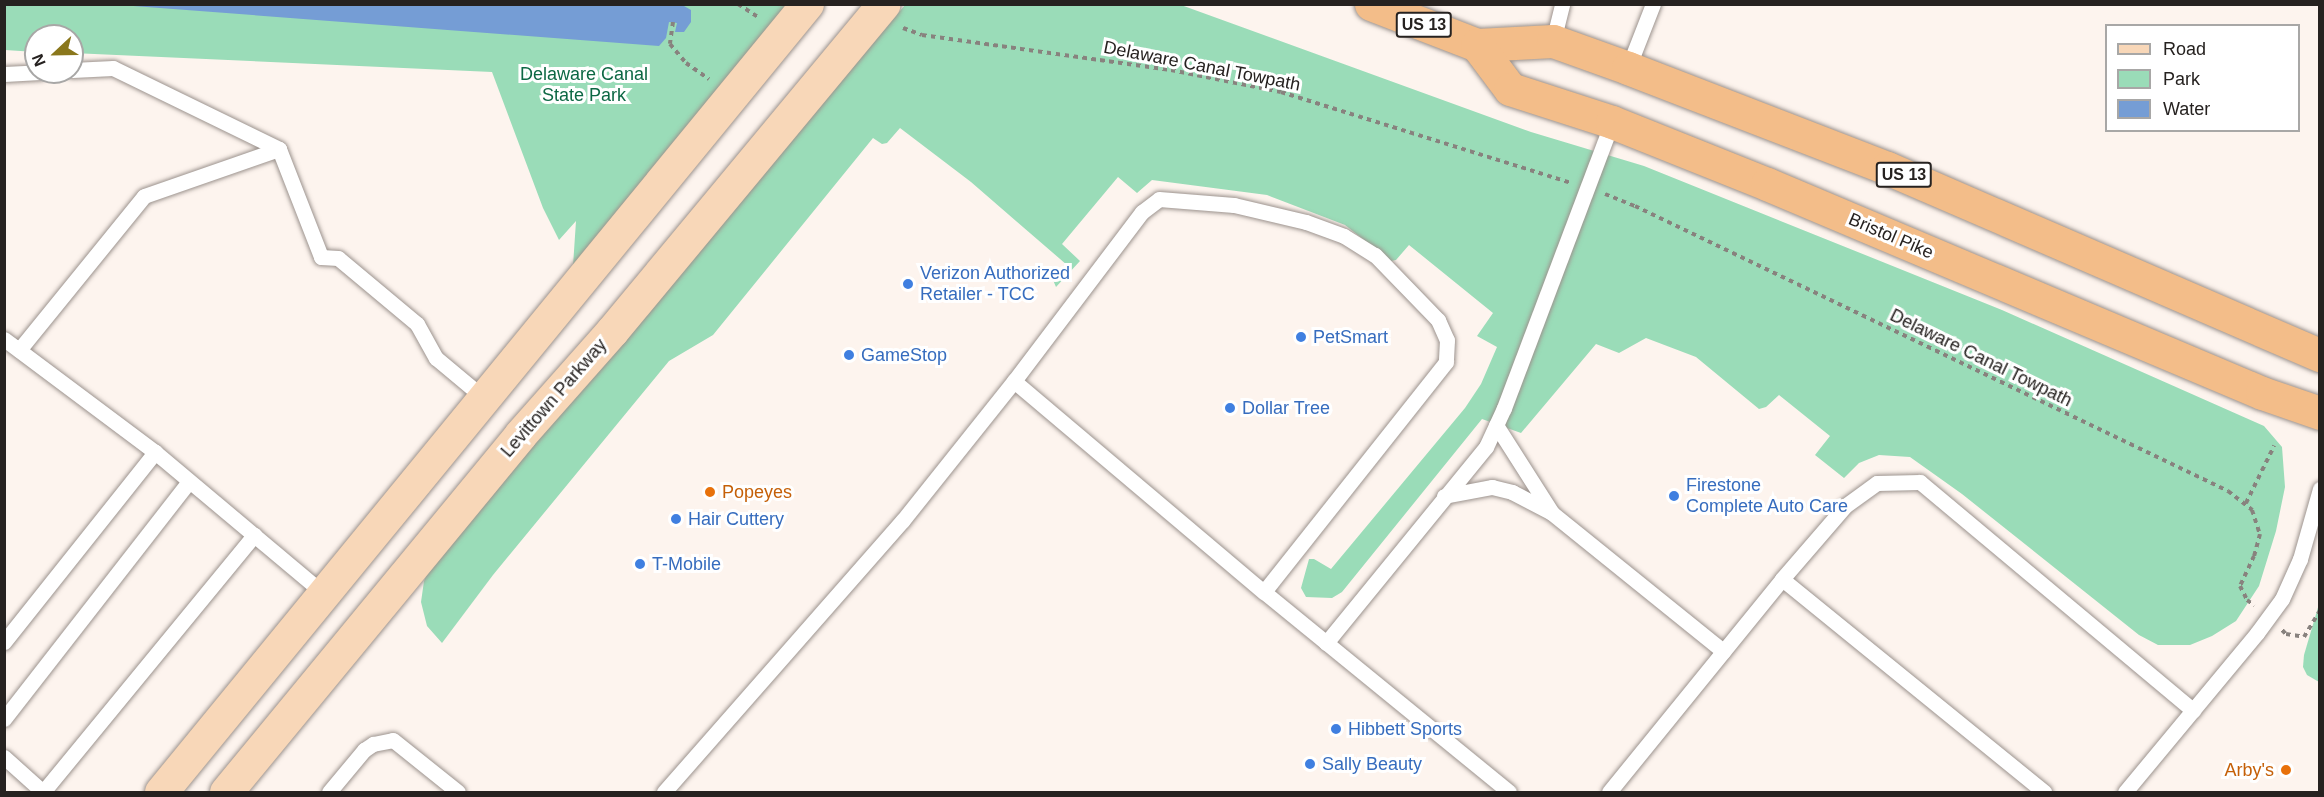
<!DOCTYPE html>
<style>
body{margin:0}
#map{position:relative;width:2324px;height:797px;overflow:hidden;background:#fdf4ee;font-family:Helvetica,sans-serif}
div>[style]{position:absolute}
.green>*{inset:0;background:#9adcb8}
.water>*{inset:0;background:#759dd5}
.path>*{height:4px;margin-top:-2px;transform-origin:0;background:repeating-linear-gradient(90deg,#88827e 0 4.5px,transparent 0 9px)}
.roads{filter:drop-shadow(0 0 2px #9c938e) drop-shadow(0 0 2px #9c938e)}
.lane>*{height:15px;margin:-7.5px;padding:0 7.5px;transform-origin:7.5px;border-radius:7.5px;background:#fff}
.primary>*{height:33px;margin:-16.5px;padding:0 16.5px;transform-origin:16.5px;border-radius:16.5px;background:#f8d7b8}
.highway>*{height:33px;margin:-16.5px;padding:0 16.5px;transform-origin:16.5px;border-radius:16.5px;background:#f3bd89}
.dots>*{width:16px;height:16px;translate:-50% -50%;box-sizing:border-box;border:3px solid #fff;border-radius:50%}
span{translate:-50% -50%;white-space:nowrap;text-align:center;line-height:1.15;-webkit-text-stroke:6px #fff;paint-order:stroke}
.shield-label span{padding:2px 4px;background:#fff;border:2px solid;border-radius:4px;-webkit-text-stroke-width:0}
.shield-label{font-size:16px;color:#262220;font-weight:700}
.street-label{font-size:18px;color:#262220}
.park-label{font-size:18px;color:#0d6844}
.shop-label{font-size:18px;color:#366cbe}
.left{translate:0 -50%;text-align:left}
.food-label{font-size:18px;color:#c56008}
.right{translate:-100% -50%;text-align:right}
.frame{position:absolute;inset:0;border:6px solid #262220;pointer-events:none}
.legend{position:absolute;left:2105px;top:24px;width:195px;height:108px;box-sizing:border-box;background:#fff;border:2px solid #a8a7a6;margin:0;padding:8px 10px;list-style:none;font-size:18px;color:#262220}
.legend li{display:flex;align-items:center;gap:12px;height:30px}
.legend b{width:30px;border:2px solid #a8a7a6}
.north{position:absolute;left:24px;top:24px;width:60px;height:60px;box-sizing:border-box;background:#fff;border:2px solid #a8a7a6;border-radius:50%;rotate:248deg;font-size:16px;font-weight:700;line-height:24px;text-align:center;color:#262220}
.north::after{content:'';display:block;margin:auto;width:21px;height:27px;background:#8a771c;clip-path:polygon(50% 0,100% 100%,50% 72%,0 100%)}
</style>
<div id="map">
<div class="green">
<div style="clip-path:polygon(5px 5px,786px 5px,573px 266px,576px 221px,559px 240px,543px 208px,492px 72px,72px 53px,72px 36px,36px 36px,36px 52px,5px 50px)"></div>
<div style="clip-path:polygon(905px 5px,1181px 5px,1531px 132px,1644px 166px,2002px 310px,2264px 426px,2282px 447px,2285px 487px,2276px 531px,2259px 586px,2236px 621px,2212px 636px,2190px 645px,2158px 645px,2139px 635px,1962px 494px,1910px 457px,1879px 455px,1859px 463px,1844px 478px,1815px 455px,1830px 436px,1779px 395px,1766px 407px,1759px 409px,1696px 357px,1646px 338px,1619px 353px,1596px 344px,1521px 433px,1482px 419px,1342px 592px,1332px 598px,1306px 597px,1301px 588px,1309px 559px,1314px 559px,1331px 569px,1465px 408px,1481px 384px,1497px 347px,1477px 336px,1493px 313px,1409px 245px,1396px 260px,1391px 261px,1345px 225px,1267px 195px,1152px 180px,1137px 193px,1118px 177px,1062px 244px,1080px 261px,1056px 287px,1053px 280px,1067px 265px,971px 182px,900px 128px,887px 143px,882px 144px,873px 138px,713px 335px,669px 361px,493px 575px,442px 643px,427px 626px,421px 602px,424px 581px,430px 567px,486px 498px,630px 335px)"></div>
<div style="clip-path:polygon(2319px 604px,2319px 682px,2307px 675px,2303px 667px,2304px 655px)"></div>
</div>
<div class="water">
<div style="clip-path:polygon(658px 4px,684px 6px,691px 10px,691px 22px,684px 32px,675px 32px,677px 23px,669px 22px,666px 38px,659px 46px,120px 5px)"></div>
</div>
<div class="path">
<div style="left:738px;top:4px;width:24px;rotate:33deg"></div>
<div style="left:673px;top:22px;width:22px;rotate:98deg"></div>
<div style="left:670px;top:44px;width:25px;rotate:50deg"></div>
<div style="left:686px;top:63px;width:28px;rotate:35deg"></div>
<div style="left:903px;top:28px;width:20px;rotate:20deg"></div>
<div style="left:922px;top:35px;width:251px;rotate:8deg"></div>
<div style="left:1171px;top:70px;width:112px;rotate:11.3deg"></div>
<div style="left:1281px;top:92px;width:302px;rotate:17.4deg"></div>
<div style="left:1605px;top:194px;width:32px;rotate:22deg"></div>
<div style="left:1635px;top:206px;width:658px;rotate:25.67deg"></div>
<div style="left:2228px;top:491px;width:31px;rotate:38deg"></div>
<div style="left:2252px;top:510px;width:25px;rotate:72deg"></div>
<div style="left:2260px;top:534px;width:23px;rotate:105deg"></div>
<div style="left:2254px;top:556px;width:33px;rotate:115deg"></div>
<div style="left:2240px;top:586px;width:16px;rotate:63deg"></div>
<div style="left:2247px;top:600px;width:9px;rotate:36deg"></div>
<div style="left:2246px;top:503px;width:64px;rotate:-63.8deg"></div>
<div style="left:2282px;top:630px;width:6px;rotate:45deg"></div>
<div style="left:2286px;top:634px;width:18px;rotate:9deg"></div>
<div style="left:2304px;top:637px;width:31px;rotate:-59deg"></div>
</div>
<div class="roads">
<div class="lane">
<div style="left:1553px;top:41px;width:38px;rotate:-76deg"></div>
<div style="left:1628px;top:68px;width:69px;rotate:-68.7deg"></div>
<div style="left:72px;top:70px;width:41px;rotate:-2.8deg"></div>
<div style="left:113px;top:68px;width:185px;rotate:26deg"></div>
<div style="left:4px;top:74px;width:36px;rotate:-3deg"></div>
<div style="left:4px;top:339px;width:189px;rotate:36.8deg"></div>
<div style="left:19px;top:350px;width:198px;rotate:-50.9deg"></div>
<div style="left:144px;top:196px;width:143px;rotate:-19.2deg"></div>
<div style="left:279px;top:149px;width:116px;rotate:68.7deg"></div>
<div style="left:321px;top:257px;width:17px;rotate:3deg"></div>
<div style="left:338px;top:258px;width:103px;rotate:39.9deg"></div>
<div style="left:417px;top:324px;width:39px;rotate:61deg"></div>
<div style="left:436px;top:358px;width:62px;rotate:39.8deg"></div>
<div style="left:1014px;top:381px;width:327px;rotate:40.2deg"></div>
<div style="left:1264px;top:592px;width:316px;rotate:39.2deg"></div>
<div style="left:1496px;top:425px;width:104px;rotate:57.5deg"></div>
<div style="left:1444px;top:496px;width:49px;rotate:-10.6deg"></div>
<div style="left:1492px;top:487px;width:21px;rotate:14deg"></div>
<div style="left:1512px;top:492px;width:45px;rotate:27.7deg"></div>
<div style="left:1552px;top:513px;width:220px;rotate:38.9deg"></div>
<div style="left:1782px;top:579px;width:338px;rotate:39.1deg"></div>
<div style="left:4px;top:642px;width:243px;rotate:-51.5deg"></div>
<div style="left:155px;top:452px;width:221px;rotate:40deg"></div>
<div style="left:1326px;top:643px;width:253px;rotate:-50.8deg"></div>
<div style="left:1486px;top:447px;width:43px;rotate:-65.2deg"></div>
<div style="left:1504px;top:408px;width:306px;rotate:-69.3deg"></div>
<div style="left:4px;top:719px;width:301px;rotate:-52.1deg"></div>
<div style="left:4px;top:757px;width:52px;rotate:41.9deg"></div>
<div style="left:43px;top:792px;width:333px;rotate:-50.6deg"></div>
<div style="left:329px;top:792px;width:55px;rotate:-50.2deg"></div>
<div style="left:364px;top:750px;width:11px;rotate:-34deg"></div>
<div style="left:373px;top:744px;width:20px;rotate:-11deg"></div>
<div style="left:393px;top:740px;width:83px;rotate:38.7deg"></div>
<div style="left:664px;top:792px;width:362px;rotate:-48.7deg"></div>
<div style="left:903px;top:520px;width:178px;rotate:-51.4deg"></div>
<div style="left:1014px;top:381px;width:212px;rotate:-52.9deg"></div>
<div style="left:1142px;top:212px;width:21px;rotate:-37deg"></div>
<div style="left:1159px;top:199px;width:75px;rotate:4.6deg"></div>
<div style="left:1234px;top:205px;width:74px;rotate:13.3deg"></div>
<div style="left:1306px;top:222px;width:40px;rotate:20.2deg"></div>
<div style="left:1344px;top:236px;width:36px;rotate:32deg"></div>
<div style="left:1375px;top:255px;width:91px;rotate:45.9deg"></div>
<div style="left:1438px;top:320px;width:22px;rotate:66deg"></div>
<div style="left:1447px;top:340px;width:22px;rotate:93deg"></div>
<div style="left:1446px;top:362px;width:293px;rotate:128.4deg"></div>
<div style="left:1609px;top:792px;width:274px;rotate:-50.9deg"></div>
<div style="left:1782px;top:579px;width:96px;rotate:-49.2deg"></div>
<div style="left:1845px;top:506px;width:39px;rotate:-36deg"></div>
<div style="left:1877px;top:483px;width:43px;rotate:-1.3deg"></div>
<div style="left:1920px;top:482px;width:356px;rotate:39.9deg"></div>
<div style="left:2125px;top:792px;width:207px;rotate:-50.3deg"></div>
<div style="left:2257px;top:633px;width:42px;rotate:-53.7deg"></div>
<div style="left:2282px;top:599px;width:44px;rotate:-65.8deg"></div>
<div style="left:2300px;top:559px;width:73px;rotate:-74.1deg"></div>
</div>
<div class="primary">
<div style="left:161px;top:792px;width:1019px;rotate:-50.66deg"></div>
<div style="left:226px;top:792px;width:462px;rotate:-50.5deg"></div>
<div style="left:520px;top:435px;width:139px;rotate:-48.5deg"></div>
<div style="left:612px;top:331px;width:425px;rotate:-50.3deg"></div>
</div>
<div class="highway">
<div style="left:1371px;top:4px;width:114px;rotate:21.1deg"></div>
<div style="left:1477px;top:45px;width:76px;rotate:-3deg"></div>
<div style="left:1553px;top:41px;width:80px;rotate:19.8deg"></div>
<div style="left:1628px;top:68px;width:278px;rotate:21.1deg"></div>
<div style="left:1887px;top:168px;width:472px;rotate:23.4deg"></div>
<div style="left:1477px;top:45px;width:55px;rotate:53.1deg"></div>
<div style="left:1510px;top:89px;width:107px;rotate:17.9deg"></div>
<div style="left:1612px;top:122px;width:167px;rotate:21.8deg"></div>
<div style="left:1767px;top:184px;width:537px;rotate:22.89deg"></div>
<div style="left:2262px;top:393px;width:61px;rotate:19deg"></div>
</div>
</div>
<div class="dots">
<div style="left:908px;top:284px;background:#3f7fe0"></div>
<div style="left:1301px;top:337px;background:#3f7fe0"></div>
<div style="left:849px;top:355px;background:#3f7fe0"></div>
<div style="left:1230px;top:408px;background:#3f7fe0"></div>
<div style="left:710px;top:492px;background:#e8710a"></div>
<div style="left:1674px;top:496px;background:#3f7fe0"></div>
<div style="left:676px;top:519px;background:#3f7fe0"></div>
<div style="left:640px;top:564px;background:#3f7fe0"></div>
<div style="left:1336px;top:729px;background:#3f7fe0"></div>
<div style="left:1310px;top:764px;background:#3f7fe0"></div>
<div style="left:2286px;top:770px;background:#e8710a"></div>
</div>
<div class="shield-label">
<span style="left:1424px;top:25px">US 13</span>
<span style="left:1904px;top:175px">US 13</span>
</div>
<div class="street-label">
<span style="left:1202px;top:66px;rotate:11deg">Delaware Canal Towpath</span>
<span style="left:1891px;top:236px;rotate:23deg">Bristol Pike</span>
<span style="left:1981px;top:358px;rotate:26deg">Delaware Canal Towpath</span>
<span style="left:554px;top:398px;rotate:-49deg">Levittown Parkway</span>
</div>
<div class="park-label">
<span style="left:584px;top:85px">Delaware Canal<br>State Park</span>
</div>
<div class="shop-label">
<span class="left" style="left:920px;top:284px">Verizon Authorized<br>Retailer - TCC</span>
<span class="left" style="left:1313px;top:337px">PetSmart</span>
<span class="left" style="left:861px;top:355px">GameStop</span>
<span class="left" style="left:1242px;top:408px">Dollar Tree</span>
<span class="left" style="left:1686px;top:496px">Firestone<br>Complete Auto Care</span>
<span class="left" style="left:688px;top:519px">Hair Cuttery</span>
<span class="left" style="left:652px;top:564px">T-Mobile</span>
<span class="left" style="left:1348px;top:729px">Hibbett Sports</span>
<span class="left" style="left:1322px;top:764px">Sally Beauty</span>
</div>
<div class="food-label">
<span class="left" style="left:722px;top:492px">Popeyes</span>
<span class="right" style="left:2274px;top:770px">Arby's</span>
</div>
<div class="frame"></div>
<ul class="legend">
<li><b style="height:8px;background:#f8d7b8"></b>Road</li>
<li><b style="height:16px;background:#9adcb8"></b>Park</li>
<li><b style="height:16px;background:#759dd5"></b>Water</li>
</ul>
<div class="north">N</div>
</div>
